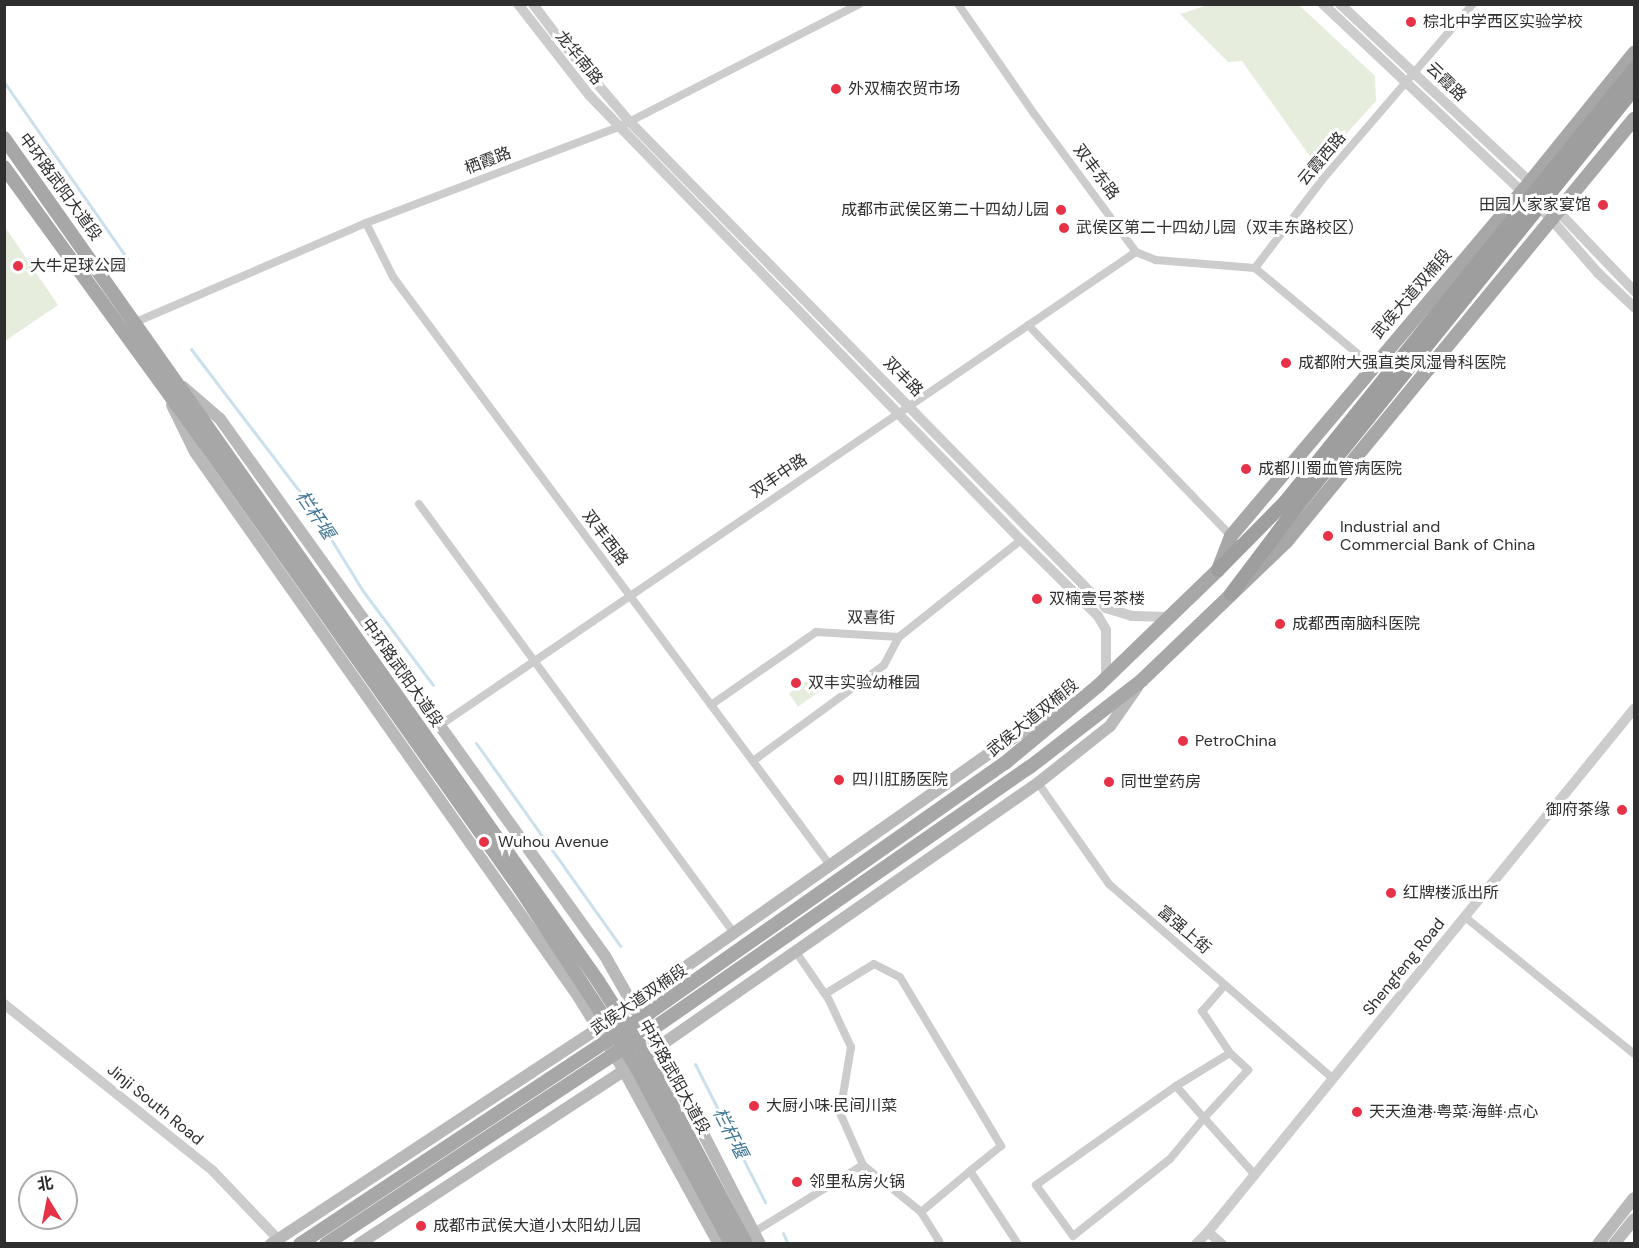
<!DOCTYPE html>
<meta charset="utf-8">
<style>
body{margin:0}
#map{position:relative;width:1639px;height:1248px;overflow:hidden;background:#fff;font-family:"DM Sans","Noto Sans SC",sans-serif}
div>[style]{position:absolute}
.green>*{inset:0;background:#e6eddd;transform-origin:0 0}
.stream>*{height:3px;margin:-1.5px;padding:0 1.5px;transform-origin:1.5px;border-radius:1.5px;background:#cae0ec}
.minor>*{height:8px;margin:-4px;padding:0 4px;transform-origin:4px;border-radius:4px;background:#ccc}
.tertiary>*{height:10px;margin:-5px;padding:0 5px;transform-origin:5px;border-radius:5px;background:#ccc}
.secondary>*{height:12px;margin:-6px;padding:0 6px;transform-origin:6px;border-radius:6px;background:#b9b9b9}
.primary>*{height:14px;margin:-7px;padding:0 7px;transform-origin:7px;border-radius:7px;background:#a7a7a7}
.trunk>*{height:14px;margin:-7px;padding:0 7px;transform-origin:7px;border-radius:7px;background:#9e9e9e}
.dots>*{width:16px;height:16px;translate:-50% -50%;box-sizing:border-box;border:3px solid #fff;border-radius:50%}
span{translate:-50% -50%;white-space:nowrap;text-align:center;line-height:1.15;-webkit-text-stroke:6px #fff;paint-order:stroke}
.poi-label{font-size:16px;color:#2f2f2f}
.left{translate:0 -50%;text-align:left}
.right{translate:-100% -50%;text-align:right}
.street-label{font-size:16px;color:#2f2f2f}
.water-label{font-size:18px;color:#3c7593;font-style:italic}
.frame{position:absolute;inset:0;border:6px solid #2f2f2f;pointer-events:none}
.north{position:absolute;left:18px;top:1170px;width:60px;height:60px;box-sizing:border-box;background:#fff;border:2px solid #acacac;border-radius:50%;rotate:350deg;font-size:16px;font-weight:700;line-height:24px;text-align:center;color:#2f2f2f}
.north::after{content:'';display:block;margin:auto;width:21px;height:27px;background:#e73147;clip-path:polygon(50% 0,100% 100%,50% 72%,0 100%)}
</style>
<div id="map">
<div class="green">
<div style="clip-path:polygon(1208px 5px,1299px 5px,1375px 76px,1376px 101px,1317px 166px,1242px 61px,1228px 62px,1180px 14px)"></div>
<div style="clip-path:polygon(5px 227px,58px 305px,5px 341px,4px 341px)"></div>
<div style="left:811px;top:678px;width:16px;height:27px;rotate:55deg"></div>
</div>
<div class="stream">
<div style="left:4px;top:82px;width:215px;rotate:55.1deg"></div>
<div style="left:191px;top:349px;width:196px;rotate:52.7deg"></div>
<div style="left:310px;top:505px;width:101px;rotate:58.4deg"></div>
<div style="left:363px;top:591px;width:117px;rotate:53.3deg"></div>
<div style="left:476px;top:743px;width:249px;rotate:54.6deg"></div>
<div style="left:695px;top:1064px;width:155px;rotate:63.1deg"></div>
<div style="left:783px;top:1233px;width:12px;rotate:66deg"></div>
</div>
<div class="minor">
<div style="left:958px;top:4px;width:135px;rotate:55.3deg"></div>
<div style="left:1035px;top:115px;width:170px;rotate:53.6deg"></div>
<div style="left:1136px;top:252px;width:22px;rotate:22deg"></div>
<div style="left:1156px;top:260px;width:99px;rotate:4.6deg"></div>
<div style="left:1255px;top:268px;width:153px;rotate:39.9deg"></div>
<div style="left:366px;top:223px;width:60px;rotate:63.4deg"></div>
<div style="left:393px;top:277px;width:733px;rotate:53.38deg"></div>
<div style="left:1255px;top:268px;width:111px;rotate:-52.7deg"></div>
<div style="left:1322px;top:180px;width:232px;rotate:-49.4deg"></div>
<div style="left:1028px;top:325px;width:293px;rotate:46.1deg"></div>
<div style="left:121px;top:332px;width:18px;rotate:-34deg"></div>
<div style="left:136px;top:322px;width:250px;rotate:-23.3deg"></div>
<div style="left:366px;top:223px;width:273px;rotate:-20.8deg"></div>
<div style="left:621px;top:126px;width:267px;rotate:-27.1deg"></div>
<div style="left:419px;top:504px;width:532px;rotate:53.71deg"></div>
<div style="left:711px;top:705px;width:128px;rotate:-34.8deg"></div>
<div style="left:816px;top:632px;width:83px;rotate:3.4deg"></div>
<div style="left:899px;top:637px;width:156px;rotate:-38.5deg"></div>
<div style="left:439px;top:726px;width:843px;rotate:-34.22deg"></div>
<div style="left:753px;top:761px;width:162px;rotate:-36.2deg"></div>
<div style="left:884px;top:665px;width:32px;rotate:-62deg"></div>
<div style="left:1038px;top:783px;width:123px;rotate:54.9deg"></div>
<div style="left:1109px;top:884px;width:297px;rotate:41deg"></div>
<div style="left:1465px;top:917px;width:218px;rotate:39deg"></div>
<div style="left:796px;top:952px;width:58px;rotate:55.5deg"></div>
<div style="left:829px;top:1000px;width:52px;rotate:64.9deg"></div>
<div style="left:851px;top:1047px;width:67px;rotate:99.5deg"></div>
<div style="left:840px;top:1113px;width:57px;rotate:66.1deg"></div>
<div style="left:863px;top:1165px;width:75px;rotate:39deg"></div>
<div style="left:921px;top:1212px;width:34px;rotate:58deg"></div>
<div style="left:939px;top:1241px;width:4px;rotate:124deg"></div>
<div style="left:1225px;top:985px;width:35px;rotate:131deg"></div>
<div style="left:1202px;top:1011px;width:50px;rotate:56.3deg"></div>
<div style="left:825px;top:994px;width:57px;rotate:-31.5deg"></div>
<div style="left:874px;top:964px;width:29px;rotate:27deg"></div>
<div style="left:900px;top:977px;width:197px;rotate:59.1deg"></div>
<div style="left:1001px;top:1146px;width:40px;rotate:141deg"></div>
<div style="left:970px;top:1171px;width:87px;rotate:56.7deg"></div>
<div style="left:1176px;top:1086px;width:63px;rotate:-31.4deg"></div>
<div style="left:1230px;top:1053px;width:25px;rotate:43deg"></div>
<div style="left:1248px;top:1070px;width:65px;rotate:132.5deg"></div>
<div style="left:1204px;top:1118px;width:53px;rotate:129.7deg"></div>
<div style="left:1170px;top:1159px;width:124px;rotate:141.6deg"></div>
<div style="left:1073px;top:1236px;width:63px;rotate:-126deg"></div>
<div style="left:1036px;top:1185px;width:171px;rotate:-35.3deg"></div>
<div style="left:1176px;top:1086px;width:43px;rotate:48.8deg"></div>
<div style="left:1204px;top:1118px;width:76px;rotate:48.2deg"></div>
<div style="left:921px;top:1212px;width:64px;rotate:-39.9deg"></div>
<div style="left:754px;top:1232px;width:128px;rotate:-31.6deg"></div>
</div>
<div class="tertiary">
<div style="left:518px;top:4px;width:115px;rotate:52deg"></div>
<div style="left:589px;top:95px;width:620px;rotate:45.85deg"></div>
<div style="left:1021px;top:540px;width:108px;rotate:44.6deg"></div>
<div style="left:1098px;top:616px;width:16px;rotate:60deg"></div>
<div style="left:1106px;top:630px;width:48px;rotate:90deg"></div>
<div style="left:533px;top:4px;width:45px;rotate:53.1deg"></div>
<div style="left:560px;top:40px;width:106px;rotate:49.6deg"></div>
<div style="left:629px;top:121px;width:682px;rotate:45.59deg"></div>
<div style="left:1106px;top:608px;width:27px;rotate:17deg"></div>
<div style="left:1132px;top:616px;width:40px;rotate:1.4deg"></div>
<div style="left:1323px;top:4px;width:313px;rotate:43.3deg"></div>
<div style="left:1551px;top:219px;width:72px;rotate:49deg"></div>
<div style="left:1598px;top:273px;width:50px;rotate:43.4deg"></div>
<div style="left:1340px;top:4px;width:260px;rotate:43.1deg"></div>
<div style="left:1530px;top:182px;width:151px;rotate:46.3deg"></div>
<div style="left:4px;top:1004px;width:268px;rotate:38.6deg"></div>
<div style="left:213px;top:1171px;width:94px;rotate:46.3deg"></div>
<div style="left:1208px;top:1232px;width:18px;rotate:41deg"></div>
<div style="left:1196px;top:1244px;width:17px;rotate:-45deg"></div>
<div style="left:1208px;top:1232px;width:675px;rotate:-50.84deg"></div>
</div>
<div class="secondary">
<div style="left:183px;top:387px;width:49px;rotate:40.9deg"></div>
<div style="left:220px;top:419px;width:661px;rotate:54.36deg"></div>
<div style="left:605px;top:956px;width:137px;rotate:60.3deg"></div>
<div style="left:673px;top:1075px;width:190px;rotate:62.8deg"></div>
<div style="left:172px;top:405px;width:52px;rotate:63.9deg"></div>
<div style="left:195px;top:452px;width:665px;rotate:54.85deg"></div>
<div style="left:578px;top:996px;width:86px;rotate:58.3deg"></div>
<div style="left:623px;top:1069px;width:200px;rotate:61.3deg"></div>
<div style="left:627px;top:1008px;width:454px;rotate:-35.1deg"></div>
<div style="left:999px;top:747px;width:84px;rotate:-31.8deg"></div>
<div style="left:651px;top:1052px;width:471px;rotate:-34.8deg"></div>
<div style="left:1038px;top:783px;width:92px;rotate:-38.4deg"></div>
<div style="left:1110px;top:726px;width:49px;rotate:-55deg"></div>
<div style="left:271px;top:1244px;width:398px;rotate:-33.4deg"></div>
<div style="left:359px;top:1244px;width:323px;rotate:-33.2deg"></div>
<div style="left:1598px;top:1244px;width:58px;rotate:-52deg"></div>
<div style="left:1614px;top:1244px;width:32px;rotate:-51deg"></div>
</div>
<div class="primary">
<div style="left:4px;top:138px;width:1031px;rotate:54.83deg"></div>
<div style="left:598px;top:981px;width:85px;rotate:57.4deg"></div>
<div style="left:644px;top:1053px;width:217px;rotate:61.9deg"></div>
<div style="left:4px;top:167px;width:339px;rotate:54deg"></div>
<div style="left:203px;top:441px;width:547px;rotate:54.68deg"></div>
<div style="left:519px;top:887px;width:208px;rotate:56.8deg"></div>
<div style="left:633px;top:1061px;width:208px;rotate:61.8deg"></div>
<div style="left:300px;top:1244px;width:419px;rotate:-33.5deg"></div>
<div style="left:649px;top:1013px;width:435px;rotate:-35.1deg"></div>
<div style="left:1005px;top:763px;width:122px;rotate:-39.7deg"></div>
<div style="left:1099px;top:685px;width:165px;rotate:-44deg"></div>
<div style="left:1218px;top:570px;width:36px;rotate:-69deg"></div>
<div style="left:1231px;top:536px;width:463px;rotate:-49.8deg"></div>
<div style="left:1530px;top:182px;width:166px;rotate:-51.1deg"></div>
<div style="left:326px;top:1244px;width:389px;rotate:-33.4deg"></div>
<div style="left:651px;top:1030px;width:461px;rotate:-34.8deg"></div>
<div style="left:1030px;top:767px;width:142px;rotate:-37.8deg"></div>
<div style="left:1142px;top:680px;width:199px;rotate:-43.8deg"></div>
<div style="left:1286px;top:542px;width:548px;rotate:-50.56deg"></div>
</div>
<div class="trunk">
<div style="left:1218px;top:570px;width:97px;rotate:-45.4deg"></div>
<div style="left:1286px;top:501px;width:555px;rotate:-51.15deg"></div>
<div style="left:1231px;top:594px;width:106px;rotate:-53deg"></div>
<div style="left:1295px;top:509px;width:540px;rotate:-51.09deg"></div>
</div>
<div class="dots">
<div style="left:1411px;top:22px;background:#e73147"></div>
<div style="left:836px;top:89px;background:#e73147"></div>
<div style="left:1603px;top:205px;background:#e73147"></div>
<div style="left:1061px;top:210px;background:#e73147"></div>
<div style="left:1064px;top:228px;background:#e73147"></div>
<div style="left:18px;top:266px;background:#e73147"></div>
<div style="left:1286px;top:363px;background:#e73147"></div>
<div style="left:1246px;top:469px;background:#e73147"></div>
<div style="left:1328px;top:536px;background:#e73147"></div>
<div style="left:1037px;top:599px;background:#e73147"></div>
<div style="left:1280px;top:624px;background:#e73147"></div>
<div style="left:796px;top:683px;background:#e73147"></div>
<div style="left:1183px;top:741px;background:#e73147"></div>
<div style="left:839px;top:780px;background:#e73147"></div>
<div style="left:1109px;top:782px;background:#e73147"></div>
<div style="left:1622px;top:810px;background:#e73147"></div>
<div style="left:484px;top:842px;background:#e73147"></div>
<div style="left:1391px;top:893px;background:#e73147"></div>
<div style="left:754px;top:1106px;background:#e73147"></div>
<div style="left:1357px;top:1112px;background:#e73147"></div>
<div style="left:797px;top:1182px;background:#e73147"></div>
<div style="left:421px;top:1226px;background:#e73147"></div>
</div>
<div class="poi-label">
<span class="left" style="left:1423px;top:22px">棕北中学西区实验学校</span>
<span class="left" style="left:848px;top:89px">外双楠农贸市场</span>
<span class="right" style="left:1591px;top:205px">田园人家家宴馆</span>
<span class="right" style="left:1049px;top:210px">成都市武侯区第二十四幼儿园</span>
<span class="left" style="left:1076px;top:228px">武侯区第二十四幼儿园（双丰东路校区）</span>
<span class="left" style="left:30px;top:266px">大牛足球公园</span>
<span class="left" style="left:1298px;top:363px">成都附大强直类凤湿骨科医院</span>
<span class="left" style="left:1258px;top:469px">成都川蜀血管病医院</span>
<span class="left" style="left:1340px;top:536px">Industrial and<br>Commercial Bank of China</span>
<span class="left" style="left:1049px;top:599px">双楠壹号茶楼</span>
<span class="left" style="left:1292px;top:624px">成都西南脑科医院</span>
<span class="left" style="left:808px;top:683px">双丰实验幼稚园</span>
<span class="left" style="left:1195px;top:741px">PetroChina</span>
<span class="left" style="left:852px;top:780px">四川肛肠医院</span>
<span class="left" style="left:1121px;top:782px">同世堂药房</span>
<span class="right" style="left:1610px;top:810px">御府茶缘</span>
<span class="left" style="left:498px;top:842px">Wuhou Avenue</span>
<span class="left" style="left:1403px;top:893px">红牌楼派出所</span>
<span class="left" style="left:766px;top:1106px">大厨小味·民间川菜</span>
<span class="left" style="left:1369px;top:1112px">天天渔港·粤菜·海鲜·点心</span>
<span class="left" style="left:809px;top:1182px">邻里私房火锅</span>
<span class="left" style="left:433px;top:1226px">成都市武侯大道小太阳幼儿园</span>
</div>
<div class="street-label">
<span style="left:579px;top:58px;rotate:51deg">龙华南路</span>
<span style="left:1446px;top:82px;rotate:44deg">云霞路</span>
<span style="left:1322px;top:159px;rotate:-50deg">云霞西路</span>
<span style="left:488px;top:161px;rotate:-21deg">栖霞路</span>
<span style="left:1096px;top:172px;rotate:53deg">双丰东路</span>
<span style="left:60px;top:187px;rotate:54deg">中环路武阳大道段</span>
<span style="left:1412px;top:294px;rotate:-49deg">武侯大道双楠段</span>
<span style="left:903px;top:377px;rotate:45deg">双丰路</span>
<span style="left:779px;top:476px;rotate:-34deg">双丰中路</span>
<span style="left:605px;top:538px;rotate:53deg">双丰西路</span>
<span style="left:871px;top:618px;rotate:1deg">双喜街</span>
<span style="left:402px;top:673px;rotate:55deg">中环路武阳大道段</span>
<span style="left:1033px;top:718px;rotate:-39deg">武侯大道双楠段</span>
<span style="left:1184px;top:930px;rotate:41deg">富强上街</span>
<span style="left:1404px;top:967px;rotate:-51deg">Shengfeng Road</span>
<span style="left:639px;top:1000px;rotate:-34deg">武侯大道双楠段</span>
<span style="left:674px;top:1077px;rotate:61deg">中环路武阳大道段</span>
<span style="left:155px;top:1105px;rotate:39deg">Jinji South Road</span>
</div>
<div class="water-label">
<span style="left:315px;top:515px;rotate:56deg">栏杆堰</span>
<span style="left:730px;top:1133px;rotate:63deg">栏杆堰</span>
</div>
<div class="frame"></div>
<div class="north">北</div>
</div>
